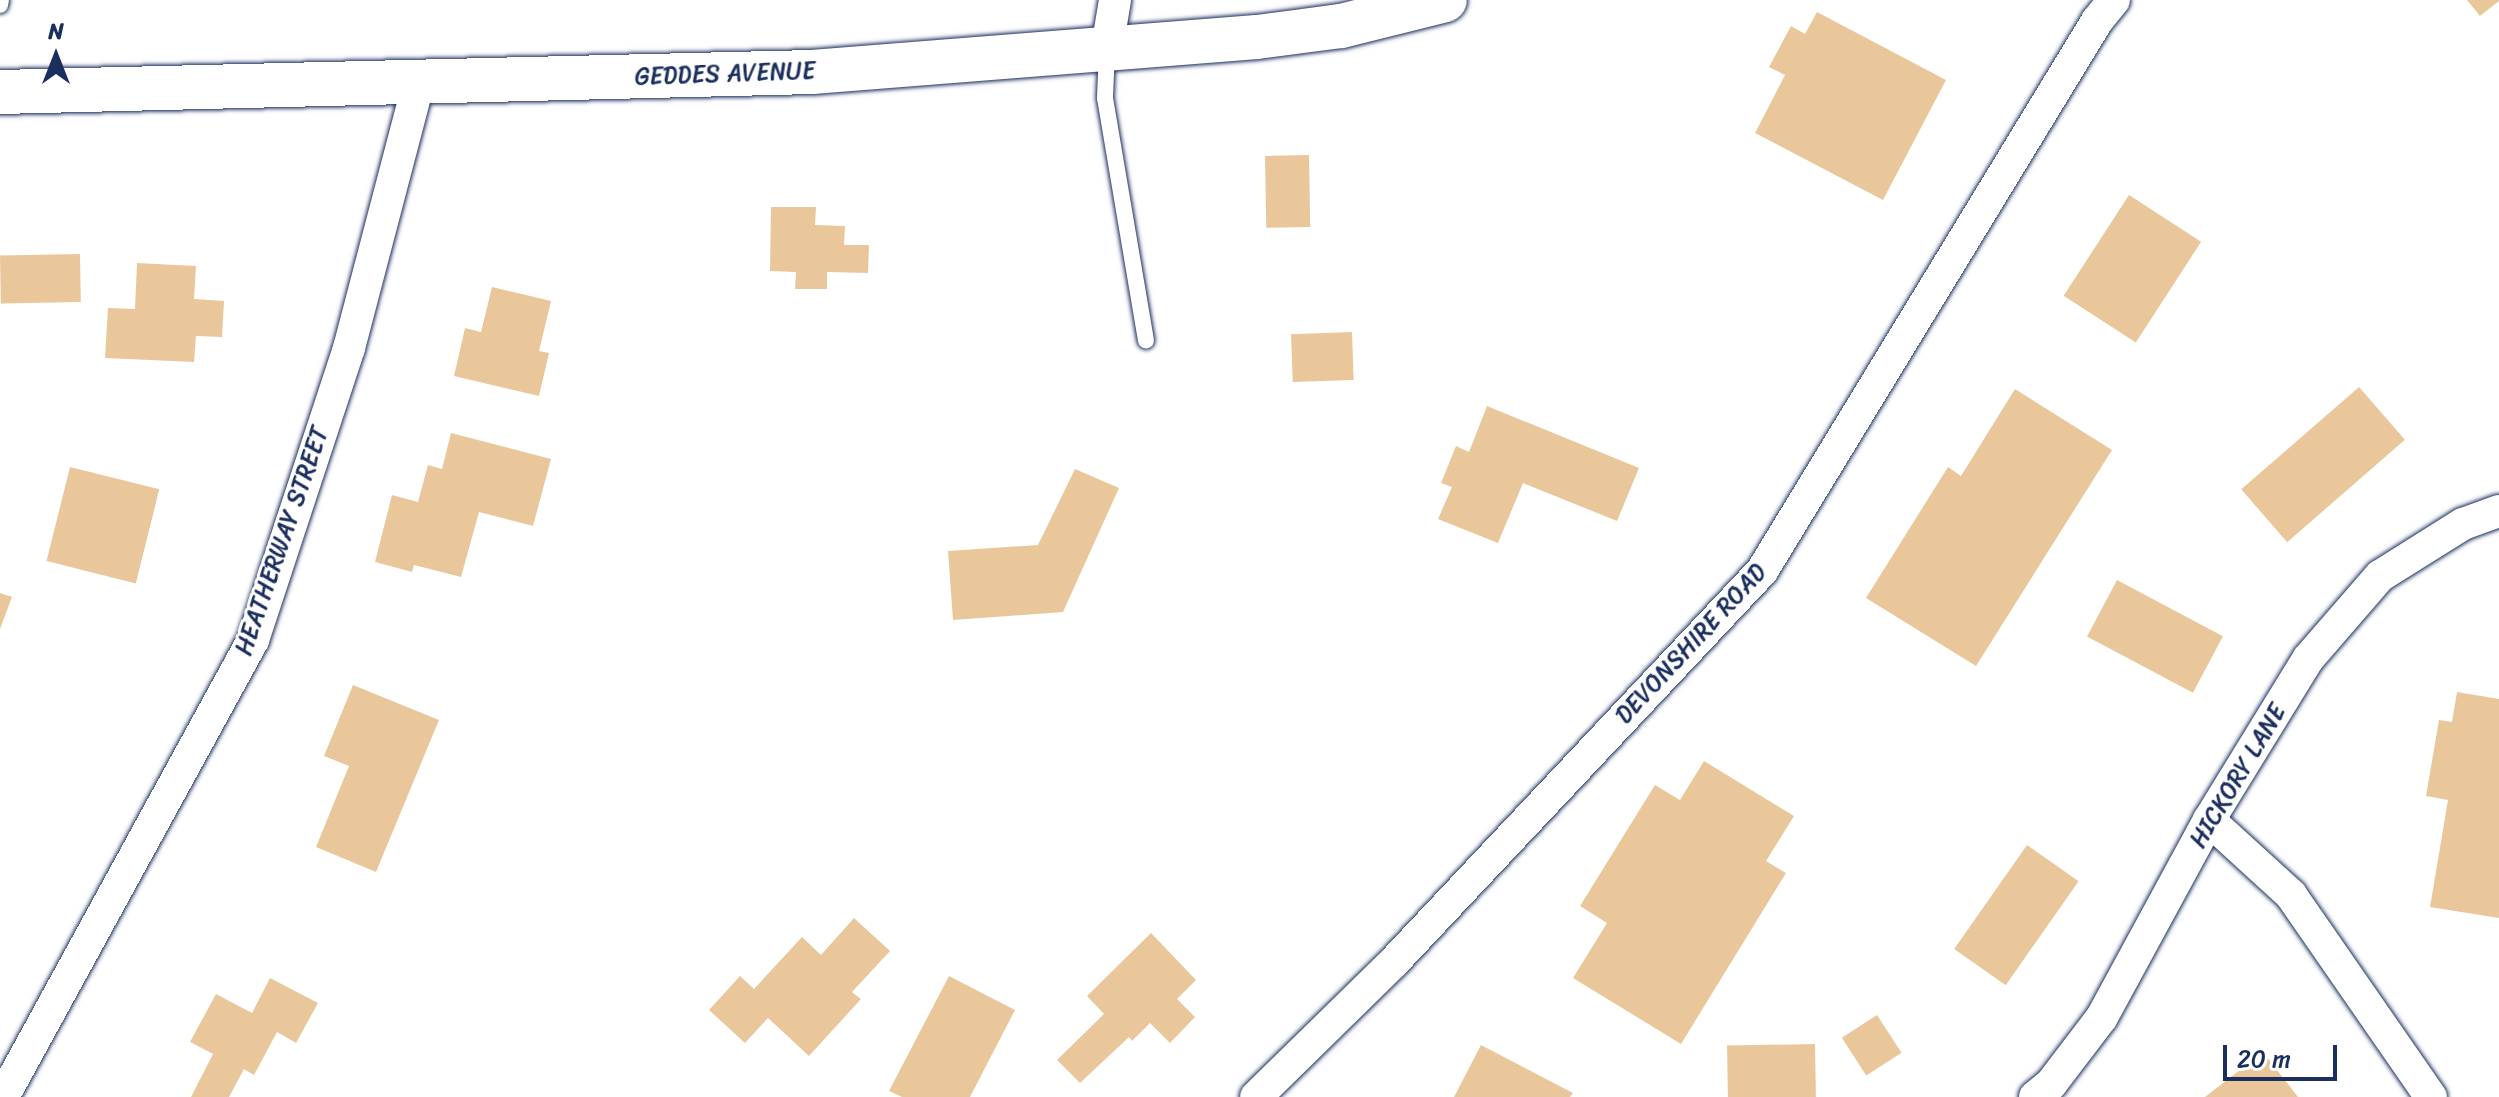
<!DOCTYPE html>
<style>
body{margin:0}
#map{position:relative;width:2499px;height:1097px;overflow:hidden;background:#fff;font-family:Sriracha,sans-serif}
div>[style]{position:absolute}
.building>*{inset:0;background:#eac79b;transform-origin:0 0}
.roads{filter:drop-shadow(0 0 2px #1b2f5e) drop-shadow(0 0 2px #1b2f5e)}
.service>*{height:16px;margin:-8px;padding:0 8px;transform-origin:8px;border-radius:8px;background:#fff}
.minor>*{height:32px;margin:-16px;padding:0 16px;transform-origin:16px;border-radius:16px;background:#fff}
.secondary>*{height:44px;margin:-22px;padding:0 22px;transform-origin:22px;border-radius:22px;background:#fff}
span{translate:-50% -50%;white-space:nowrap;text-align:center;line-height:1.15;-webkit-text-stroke:6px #fff;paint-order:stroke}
.street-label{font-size:24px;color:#1b2f5e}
.north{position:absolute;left:16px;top:16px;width:80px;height:80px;-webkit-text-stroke:6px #fff;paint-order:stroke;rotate:0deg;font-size:22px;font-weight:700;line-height:32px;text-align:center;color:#1b2f5e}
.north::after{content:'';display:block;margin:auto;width:28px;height:36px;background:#1b2f5e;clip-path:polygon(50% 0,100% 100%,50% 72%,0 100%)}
.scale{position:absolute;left:2223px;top:1045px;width:114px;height:36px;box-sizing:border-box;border:4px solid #1b2f5e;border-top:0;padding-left:10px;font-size:24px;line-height:28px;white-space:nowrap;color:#1b2f5e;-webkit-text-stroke:6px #fff;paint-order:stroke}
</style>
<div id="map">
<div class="building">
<div style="clip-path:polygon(2467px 0,2499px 0,2499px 1px,2480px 16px)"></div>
<div style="clip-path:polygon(1817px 12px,1946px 80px,1883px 200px,1755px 133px,1785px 75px,1769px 67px,1791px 26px,1805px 34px)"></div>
<div style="left:1309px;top:155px;width:72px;height:44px;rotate:89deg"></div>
<div style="left:2129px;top:195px;width:86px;height:120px;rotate:33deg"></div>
<div style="clip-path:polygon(771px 207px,816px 207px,815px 225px,845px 226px,844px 245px,869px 245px,868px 273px,827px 272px,827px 289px,795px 289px,796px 272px,770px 271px)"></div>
<div style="left:80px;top:254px;width:48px;height:80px;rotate:89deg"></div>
<div style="clip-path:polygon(137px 263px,196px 266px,194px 299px,224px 301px,222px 337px,196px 336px,194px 362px,105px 358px,108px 308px,135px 309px)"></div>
<div style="clip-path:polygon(492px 287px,551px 301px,539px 351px,549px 353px,539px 396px,454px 376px,465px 328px,481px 332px)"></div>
<div style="left:1352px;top:332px;width:48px;height:61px;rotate:88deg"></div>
<div style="left:2359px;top:387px;width:70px;height:156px;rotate:49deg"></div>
<div style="clip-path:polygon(2015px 389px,2112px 450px,1976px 666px,1866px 598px,1948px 467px,1961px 476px)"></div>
<div style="clip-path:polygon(1487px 406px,1639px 468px,1617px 521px,1523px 483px,1498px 543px,1438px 519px,1452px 487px,1441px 483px,1456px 446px,1469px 452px)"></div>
<div style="clip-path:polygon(451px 433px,551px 459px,533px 526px,479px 512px,461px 577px,414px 565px,412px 572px,375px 562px,392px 495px,418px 502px,428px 465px,442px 469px)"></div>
<div style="left:70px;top:467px;width:92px;height:97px;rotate:14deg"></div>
<div style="clip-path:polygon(1075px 469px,1119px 488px,1063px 612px,953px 620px,948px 551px,1038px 545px)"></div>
<div style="left:2117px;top:580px;width:120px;height:64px;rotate:28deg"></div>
<div style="clip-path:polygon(0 593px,12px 597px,0 629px)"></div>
<div style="clip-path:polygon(353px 685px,439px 720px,376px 872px,316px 847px,349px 766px,324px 756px)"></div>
<div style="clip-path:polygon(2457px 692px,2499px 699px,2499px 918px,2430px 907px,2448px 800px,2426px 796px,2439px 720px,2452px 722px)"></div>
<div style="clip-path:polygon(1704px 761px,1794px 816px,1766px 861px,1786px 873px,1681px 1044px,1573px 978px,1607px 923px,1580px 906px,1655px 785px,1680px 800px)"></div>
<div style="left:2027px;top:845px;width:63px;height:127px;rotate:35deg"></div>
<div style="clip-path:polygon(854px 918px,890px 951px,852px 992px,861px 999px,809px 1056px,768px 1018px,745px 1043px,709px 1010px,740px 976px,754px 989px,802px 937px,821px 955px)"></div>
<div style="clip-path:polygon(1151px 933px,1196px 980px,1177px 999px,1195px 1017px,1170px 1043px,1150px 1023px,1132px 1041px,1129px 1037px,1080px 1083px,1057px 1060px,1104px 1014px,1087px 996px)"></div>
<div style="clip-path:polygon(949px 976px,1015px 1010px,970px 1097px,902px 1097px,889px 1091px)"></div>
<div style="clip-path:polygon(270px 978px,318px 1003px,296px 1043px,277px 1032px,254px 1075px,244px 1069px,229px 1097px,191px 1097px,213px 1054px,190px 1042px,216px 994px,252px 1013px)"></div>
<div style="left:1877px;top:1015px;width:45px;height:42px;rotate:57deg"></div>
<div style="left:1815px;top:1044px;width:53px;height:88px;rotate:89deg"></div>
<div style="clip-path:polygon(1481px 1045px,1573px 1093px,1570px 1097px,1454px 1097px)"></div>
<div style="clip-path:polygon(2263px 1052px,2298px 1097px,2205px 1097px)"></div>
</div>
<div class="roads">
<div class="service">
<div style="left:0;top:5px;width:5px;rotate:-79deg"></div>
<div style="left:1107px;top:50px;width:48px;rotate:92.4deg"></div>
<div style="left:1105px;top:98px;width:246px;rotate:80.4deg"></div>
</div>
<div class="minor">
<div style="left:1107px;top:48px;width:49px;rotate:-80.5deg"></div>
<div style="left:2209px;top:820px;width:111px;rotate:42.4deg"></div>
<div style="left:2291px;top:895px;width:246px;rotate:55.3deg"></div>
<div style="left:3px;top:1097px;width:521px;rotate:-61.32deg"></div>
<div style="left:253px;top:640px;width:307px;rotate:-71.8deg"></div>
<div style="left:349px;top:348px;width:275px;rotate:-75.3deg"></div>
<div style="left:1256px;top:1097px;width:190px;rotate:-44.4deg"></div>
<div style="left:1392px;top:964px;width:540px;rotate:-46.73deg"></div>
<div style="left:1762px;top:571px;width:644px;rotate:-58.65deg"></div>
<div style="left:2097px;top:21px;width:27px;rotate:-51deg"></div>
<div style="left:2035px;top:1097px;width:21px;rotate:-39deg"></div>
<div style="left:2051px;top:1084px;width:84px;rotate:-52.7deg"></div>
<div style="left:2102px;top:1017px;width:224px;rotate:-61.5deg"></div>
<div style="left:2209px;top:820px;width:189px;rotate:-58.4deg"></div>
<div style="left:2308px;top:659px;width:110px;rotate:-49.1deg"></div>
<div style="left:2380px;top:576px;width:98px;rotate:-32.1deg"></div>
<div style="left:2463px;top:524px;width:38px;rotate:-20deg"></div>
</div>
<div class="secondary">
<div style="left:0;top:92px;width:812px;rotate:-1.41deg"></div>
<div style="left:812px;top:72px;width:446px;rotate:-4.5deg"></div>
<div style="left:1257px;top:37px;width:85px;rotate:-7.5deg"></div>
<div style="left:1341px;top:26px;width:107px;rotate:-14deg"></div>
</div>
</div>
<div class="street-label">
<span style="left:725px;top:74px;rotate:-2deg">GEDDES AVENUE</span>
<span style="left:282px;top:541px;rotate:-71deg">HEATHERWAY STREET</span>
<span style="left:1691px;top:644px;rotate:-47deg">DEVONSHIRE ROAD</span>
<span style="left:2238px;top:776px;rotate:-59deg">HICKORY LANE</span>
</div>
<div class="north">N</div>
<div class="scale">20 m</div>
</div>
